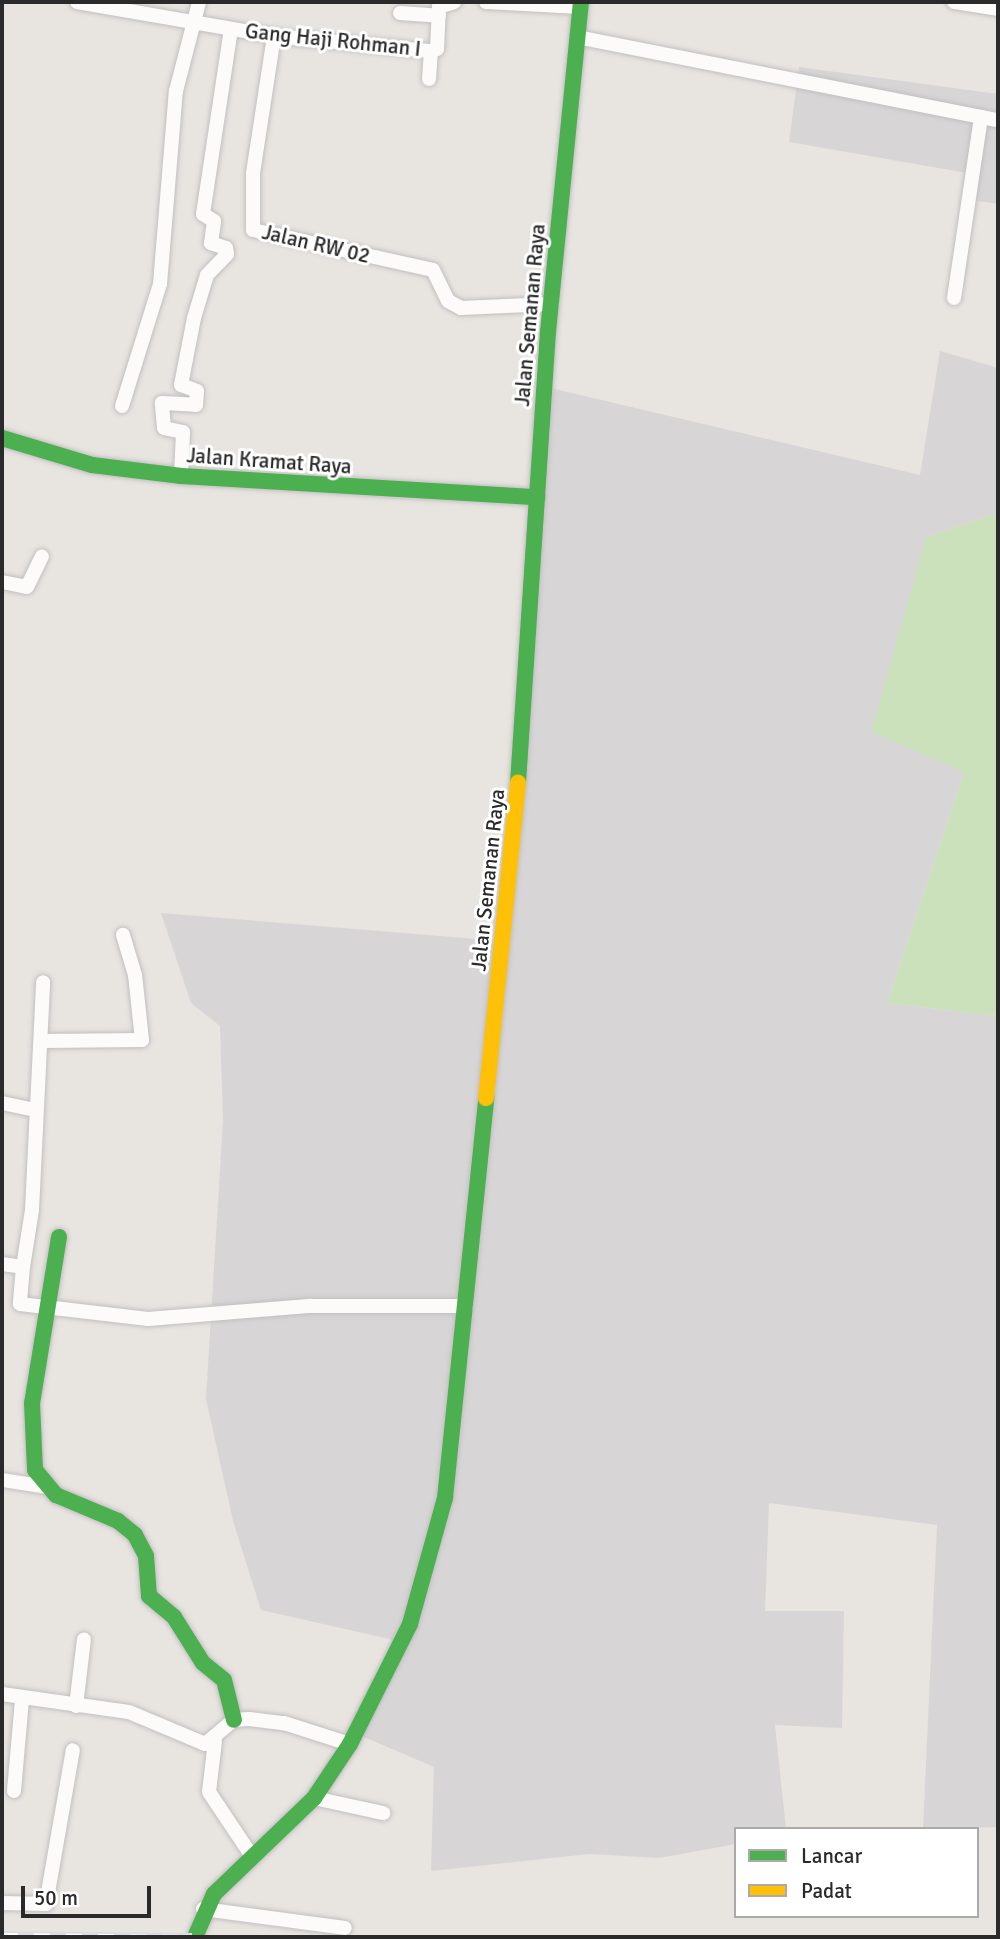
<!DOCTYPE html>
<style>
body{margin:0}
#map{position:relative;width:1000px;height:1939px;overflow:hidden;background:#e8e4e0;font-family:Signika,sans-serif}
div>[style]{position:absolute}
.industrial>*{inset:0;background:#d8d5d7}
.green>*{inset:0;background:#cae1bb}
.street-tunnel>*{height:14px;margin-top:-7px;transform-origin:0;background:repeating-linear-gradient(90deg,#c2bfbc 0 14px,transparent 0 21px)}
.roads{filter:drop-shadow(0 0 2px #c1c0c1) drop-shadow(0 0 2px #c1c0c1)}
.street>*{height:14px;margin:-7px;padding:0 7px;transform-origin:7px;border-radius:7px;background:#fcfbfa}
.fast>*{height:16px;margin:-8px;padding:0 8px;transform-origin:8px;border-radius:8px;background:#4caf50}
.slow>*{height:16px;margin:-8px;padding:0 8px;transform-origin:8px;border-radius:8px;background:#ffc107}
.rail>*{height:8px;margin-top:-4px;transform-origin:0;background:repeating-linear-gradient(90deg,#fff 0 16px,#deddde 0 32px);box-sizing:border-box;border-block:2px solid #deddde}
span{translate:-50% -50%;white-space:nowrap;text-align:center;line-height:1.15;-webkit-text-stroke:6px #fff;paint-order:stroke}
.street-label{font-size:21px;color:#2a2a2a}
.frame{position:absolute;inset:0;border:4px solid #2a2a2a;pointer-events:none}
.legend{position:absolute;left:734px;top:1827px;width:245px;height:91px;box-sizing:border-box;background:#fff;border:2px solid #aaa;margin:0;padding:9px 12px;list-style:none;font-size:21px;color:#2a2a2a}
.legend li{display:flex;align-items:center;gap:14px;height:35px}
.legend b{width:35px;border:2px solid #aaa}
.scale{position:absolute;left:21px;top:1886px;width:130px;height:32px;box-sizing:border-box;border:4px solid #2a2a2a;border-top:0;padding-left:9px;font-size:21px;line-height:24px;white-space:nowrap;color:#2a2a2a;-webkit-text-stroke:5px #fff;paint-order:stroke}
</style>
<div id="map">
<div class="industrial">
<div style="clip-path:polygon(799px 67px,998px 94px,998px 204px,971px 200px,973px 174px,789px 142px)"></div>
<div style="clip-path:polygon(940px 351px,998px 368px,998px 513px,926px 537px,964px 772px,887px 1003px,998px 1016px,998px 1827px,923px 1828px,937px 1525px,769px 1503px,765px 1611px,844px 1611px,842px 1728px,775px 1725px,786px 1829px,736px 1829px,736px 1844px,659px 1858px,589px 1854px,431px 1871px,434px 1767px,357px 1734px,394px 1640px,261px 1610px,233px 1521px,206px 1399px,223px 1120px,220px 1026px,191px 1003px,161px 913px,501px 941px,542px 386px,920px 475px)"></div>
</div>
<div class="green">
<div style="clip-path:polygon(998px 513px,998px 1016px,887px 1003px,964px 772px,871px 732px,926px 537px)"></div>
</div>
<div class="street-tunnel">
<div style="left:2px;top:3px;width:1px;rotate:-90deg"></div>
</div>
<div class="roads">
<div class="street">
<div style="left:77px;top:2px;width:200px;rotate:9.8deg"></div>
<div style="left:274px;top:36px;width:158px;rotate:5.5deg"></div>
<div style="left:431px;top:51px;width:6px;rotate:-18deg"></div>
<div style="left:437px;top:49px;width:42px;rotate:-87.3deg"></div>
<div style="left:439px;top:7px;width:16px;rotate:-18deg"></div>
<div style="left:486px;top:2px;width:94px;rotate:3deg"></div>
<div style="left:954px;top:2px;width:45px;rotate:9deg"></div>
<div style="left:400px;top:13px;width:39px;rotate:4deg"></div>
<div style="left:274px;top:36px;width:140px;rotate:98.7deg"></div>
<div style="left:253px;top:174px;width:56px;rotate:90deg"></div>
<div style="left:253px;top:230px;width:184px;rotate:12.5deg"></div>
<div style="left:433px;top:270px;width:34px;rotate:64deg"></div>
<div style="left:448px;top:301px;width:15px;rotate:28deg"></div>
<div style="left:461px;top:308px;width:91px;rotate:-2.5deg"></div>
<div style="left:577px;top:37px;width:429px;rotate:11.2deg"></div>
<div style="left:429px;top:79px;width:28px;rotate:-86deg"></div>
<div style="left:954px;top:298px;width:183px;rotate:-81.5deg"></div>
<div style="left:122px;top:406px;width:128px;rotate:-72.7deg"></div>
<div style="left:160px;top:284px;width:194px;rotate:-85.3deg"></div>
<div style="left:176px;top:91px;width:92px;rotate:-75.5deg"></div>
<div style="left:181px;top:476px;width:44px;rotate:-87.4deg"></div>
<div style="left:183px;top:432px;width:19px;rotate:-168deg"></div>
<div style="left:164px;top:428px;width:25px;rotate:-95deg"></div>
<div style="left:162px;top:403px;width:34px;rotate:3deg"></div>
<div style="left:196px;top:405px;width:14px;rotate:-86deg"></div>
<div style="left:197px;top:391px;width:17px;rotate:-159deg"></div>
<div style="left:181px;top:385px;width:68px;rotate:-79deg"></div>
<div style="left:194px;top:318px;width:45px;rotate:-73.2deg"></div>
<div style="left:207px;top:275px;width:29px;rotate:-46deg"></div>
<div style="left:227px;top:254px;width:6px;rotate:-99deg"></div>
<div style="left:226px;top:248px;width:16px;rotate:-162deg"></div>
<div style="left:211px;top:243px;width:22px;rotate:-82deg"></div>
<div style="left:214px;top:221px;width:13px;rotate:-148deg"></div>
<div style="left:203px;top:214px;width:187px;rotate:-81.4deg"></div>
<div style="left:2px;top:582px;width:25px;rotate:11deg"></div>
<div style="left:27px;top:587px;width:34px;rotate:-64deg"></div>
<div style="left:42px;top:1041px;width:100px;rotate:-0.6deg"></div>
<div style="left:142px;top:1040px;width:65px;rotate:-96.1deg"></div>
<div style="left:135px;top:975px;width:42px;rotate:-106.7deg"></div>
<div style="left:2px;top:1103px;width:35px;rotate:12deg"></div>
<div style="left:2px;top:1264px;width:21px;rotate:8deg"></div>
<div style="left:23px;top:1267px;width:58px;rotate:-81deg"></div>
<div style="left:32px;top:1210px;width:228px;rotate:-87.2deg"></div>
<div style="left:23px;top:1267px;width:37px;rotate:95deg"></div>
<div style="left:20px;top:1304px;width:129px;rotate:6.7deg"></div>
<div style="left:148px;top:1319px;width:164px;rotate:-4.6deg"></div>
<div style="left:311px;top:1306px;width:155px"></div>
<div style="left:2px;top:1480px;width:46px;rotate:8.8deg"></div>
<div style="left:2px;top:1694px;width:128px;rotate:8.1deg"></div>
<div style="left:129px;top:1712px;width:82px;rotate:22.8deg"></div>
<div style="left:205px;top:1744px;width:38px;rotate:-40deg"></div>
<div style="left:234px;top:1720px;width:15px;rotate:-4deg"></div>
<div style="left:249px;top:1719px;width:35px;rotate:7deg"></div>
<div style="left:284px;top:1723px;width:69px;rotate:17.7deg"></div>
<div style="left:76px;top:1706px;width:67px;rotate:-83.2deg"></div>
<div style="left:215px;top:1741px;width:51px;rotate:96.7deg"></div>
<div style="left:209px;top:1792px;width:79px;rotate:56.3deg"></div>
<div style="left:14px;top:1791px;width:92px;rotate:-85deg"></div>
<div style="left:314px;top:1798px;width:71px;rotate:12.3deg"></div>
<div style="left:2px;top:1903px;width:44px;rotate:1.3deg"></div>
<div style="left:46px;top:1904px;width:156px;rotate:-80.1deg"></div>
<div style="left:203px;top:1909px;width:143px;rotate:7.6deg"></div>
</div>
<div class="fast">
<div style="left:2px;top:438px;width:94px;rotate:16.7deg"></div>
<div style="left:92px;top:465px;width:90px;rotate:7deg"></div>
<div style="left:181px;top:476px;width:357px;rotate:3.4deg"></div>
<div style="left:518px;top:783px;width:452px;rotate:-86.2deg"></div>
<div style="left:548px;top:332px;width:332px;rotate:-84.3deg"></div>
<div style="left:59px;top:1237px;width:168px;rotate:99.2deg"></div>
<div style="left:32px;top:1403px;width:67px;rotate:87.4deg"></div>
<div style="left:35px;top:1470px;width:33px;rotate:50deg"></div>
<div style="left:56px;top:1495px;width:67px;rotate:22.8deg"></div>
<div style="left:118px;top:1521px;width:22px;rotate:39deg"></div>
<div style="left:135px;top:1535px;width:24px;rotate:62deg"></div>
<div style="left:146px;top:1556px;width:40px;rotate:85.7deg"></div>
<div style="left:149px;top:1596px;width:33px;rotate:40deg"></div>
<div style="left:174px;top:1617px;width:54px;rotate:57.8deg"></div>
<div style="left:203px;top:1663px;width:27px;rotate:39deg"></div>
<div style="left:224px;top:1680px;width:41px;rotate:76deg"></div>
<div style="left:195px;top:1937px;width:47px;rotate:-66.2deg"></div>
<div style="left:214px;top:1894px;width:139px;rotate:-43.8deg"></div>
<div style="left:314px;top:1798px;width:65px;rotate:-56.3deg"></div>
<div style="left:350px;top:1744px;width:134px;rotate:-63.4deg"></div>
<div style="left:410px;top:1624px;width:131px;rotate:-74.5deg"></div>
<div style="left:445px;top:1498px;width:402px;rotate:-84.1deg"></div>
</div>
<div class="slow">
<div style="left:486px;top:1098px;width:317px;rotate:-84.2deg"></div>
</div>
</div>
<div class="rail">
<div style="left:2px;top:1935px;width:190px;rotate:0.6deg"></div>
</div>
<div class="street-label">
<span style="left:333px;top:40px;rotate:6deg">Gang Haji Rohman I</span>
<span style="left:316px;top:244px;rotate:13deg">Jalan RW 02</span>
<span style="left:530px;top:315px;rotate:-85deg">Jalan Semanan Raya</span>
<span style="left:269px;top:461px;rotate:4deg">Jalan Kramat Raya</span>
<span style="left:488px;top:880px;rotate:-84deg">Jalan Semanan Raya</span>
</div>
<div class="frame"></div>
<ul class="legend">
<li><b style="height:9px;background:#4caf50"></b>Lancar</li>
<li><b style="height:9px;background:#ffc107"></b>Padat</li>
</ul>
<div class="scale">50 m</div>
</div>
